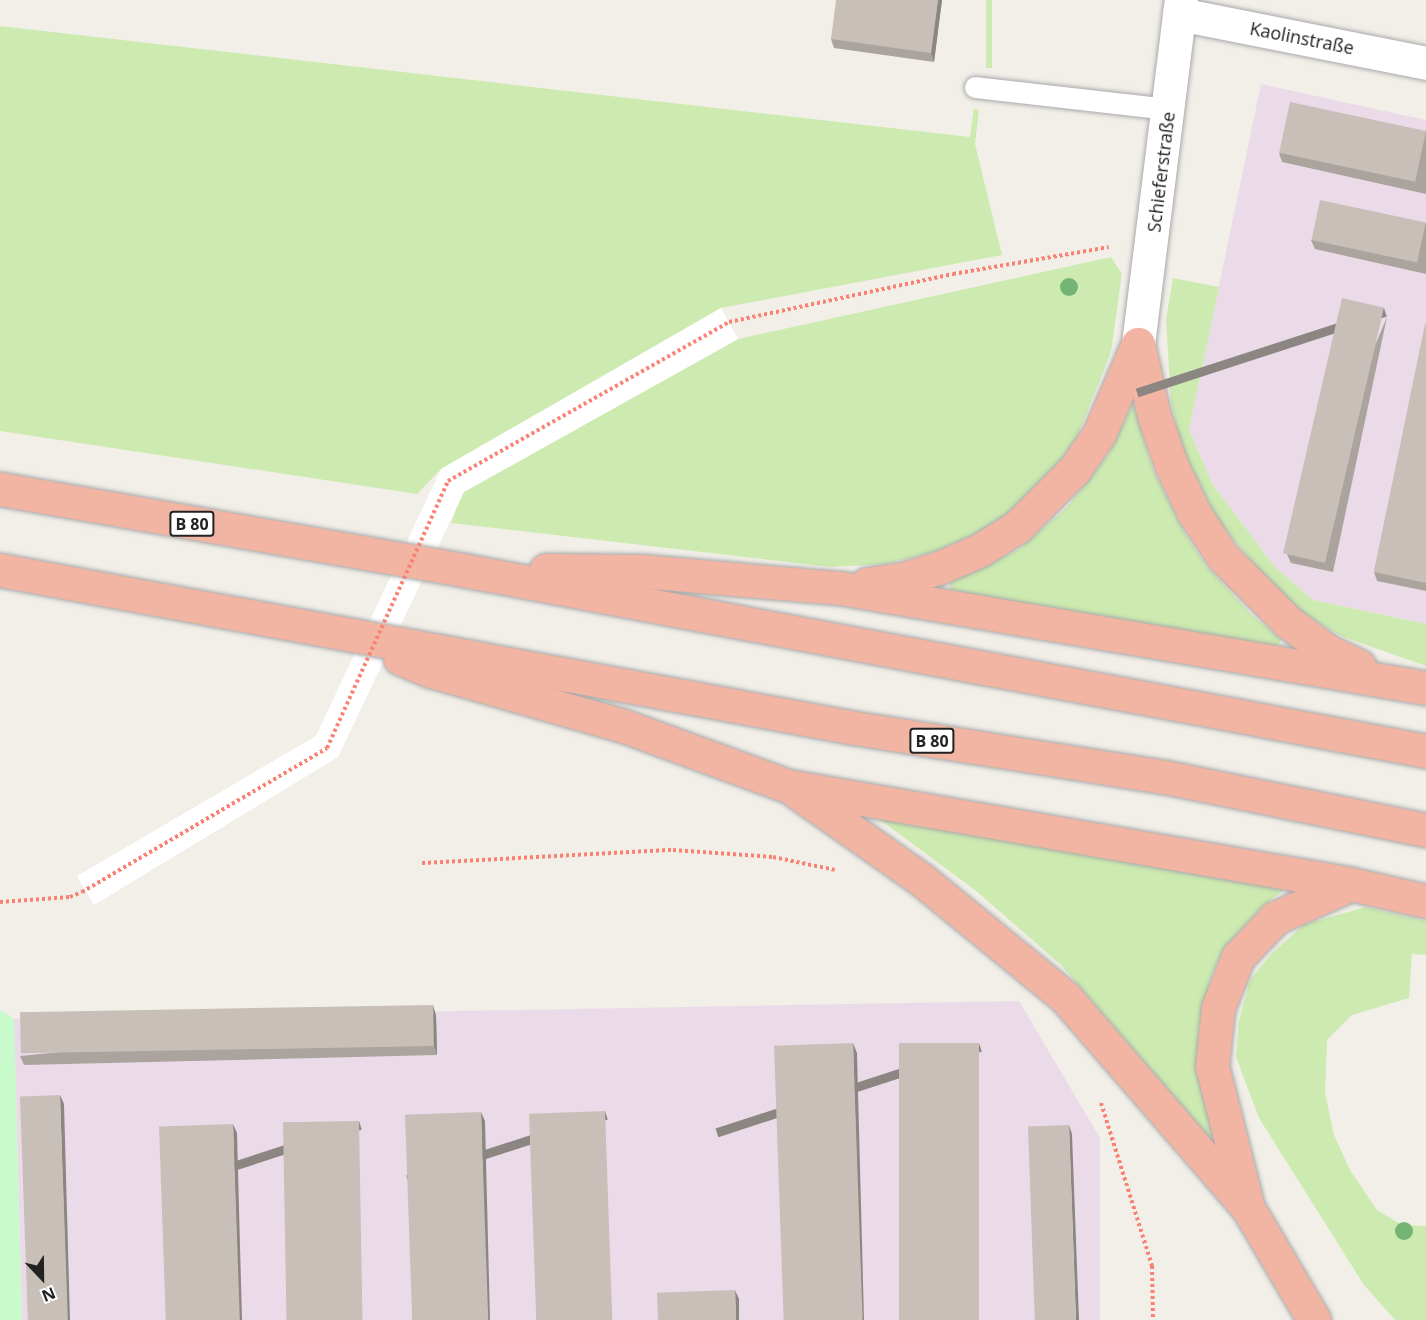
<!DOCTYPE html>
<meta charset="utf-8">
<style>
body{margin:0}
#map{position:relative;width:1426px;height:1320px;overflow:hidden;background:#f2efe9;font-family:"Open Sans",sans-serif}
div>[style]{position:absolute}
.industrial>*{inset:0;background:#ebdbe8}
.grass>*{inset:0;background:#cdebb0;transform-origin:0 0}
.park>*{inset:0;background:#c8facc}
.pier>*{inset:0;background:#fff}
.path>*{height:4px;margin-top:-2px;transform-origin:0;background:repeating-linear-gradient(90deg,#fa8072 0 3px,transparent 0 6px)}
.roads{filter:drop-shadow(0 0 2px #a9a9a9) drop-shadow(0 0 2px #a9a9a9)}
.service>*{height:21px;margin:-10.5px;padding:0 10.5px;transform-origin:10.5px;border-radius:10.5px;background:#fff}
.minor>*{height:33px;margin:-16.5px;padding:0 16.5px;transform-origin:16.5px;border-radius:16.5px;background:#fff}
.trunk>*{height:33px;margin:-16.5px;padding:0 16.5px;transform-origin:16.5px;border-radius:16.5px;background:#f2b4a3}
.path-bridge>*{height:4px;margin-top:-2px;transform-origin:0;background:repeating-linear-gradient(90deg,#fa8072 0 3px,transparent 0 6px)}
.trees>*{width:18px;height:18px;margin:-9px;border-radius:50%;background:#74b475}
.wall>*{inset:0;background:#aba49e}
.shaded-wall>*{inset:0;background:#8b8681;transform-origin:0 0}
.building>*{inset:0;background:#c7bfb8;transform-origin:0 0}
span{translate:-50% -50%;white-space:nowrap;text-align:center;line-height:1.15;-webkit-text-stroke:4.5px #fff;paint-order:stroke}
.shield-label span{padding:2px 4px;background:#fff;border:2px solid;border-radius:4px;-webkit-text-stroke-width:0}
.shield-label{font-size:16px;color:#222;font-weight:700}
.street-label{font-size:18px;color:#222}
.north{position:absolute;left:12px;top:1248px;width:60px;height:60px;-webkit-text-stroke:4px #fff;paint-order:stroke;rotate:158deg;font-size:16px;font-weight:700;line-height:24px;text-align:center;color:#222}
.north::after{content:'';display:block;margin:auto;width:21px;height:27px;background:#222;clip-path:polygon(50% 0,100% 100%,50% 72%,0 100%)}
</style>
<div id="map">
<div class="industrial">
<div style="clip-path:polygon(1261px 84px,1426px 120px,1426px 624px,1313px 600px,1275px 567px,1213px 485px,1189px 430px)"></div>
<div style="clip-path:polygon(1019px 1001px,1100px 1138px,1100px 1320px,22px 1320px,14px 1019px)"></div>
</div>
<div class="grass">
<div style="left:986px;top:0;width:6px;height:68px"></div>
<div style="clip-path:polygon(0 26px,970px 137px,974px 108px,979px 111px,975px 144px,1002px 255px,721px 308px,441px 469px,417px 494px,0 431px)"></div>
<div style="clip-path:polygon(1111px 257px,1122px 274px,1111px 352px,1077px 437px,1053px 471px,1019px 506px,979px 532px,936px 551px,886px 564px,830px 567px,451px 523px,463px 492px,738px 339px)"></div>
<div style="clip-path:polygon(1173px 278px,1219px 287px,1189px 430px,1213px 485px,1275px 567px,1313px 600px,1426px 624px,1426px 666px,1341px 636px,1303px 613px,1272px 586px,1217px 519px,1181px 446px,1171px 404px,1166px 319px)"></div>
<div style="clip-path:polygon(1133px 403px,1153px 470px,1186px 535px,1207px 567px,1252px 615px,1281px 639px,1278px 648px,950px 590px,950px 582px,1018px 550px,1067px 507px,1108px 455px)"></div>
<div style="clip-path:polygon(879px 819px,1285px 889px,1264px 905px,1227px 945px,1212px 974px,1198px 1030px,1201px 1072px,1220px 1130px,1210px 1139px,1061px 965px,976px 891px)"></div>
<div style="clip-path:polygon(1366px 907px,1426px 921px,1426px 955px,1412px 954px,1409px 998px,1352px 1015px,1327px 1040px,1325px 1093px,1334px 1135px,1350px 1170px,1377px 1210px,1402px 1225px,1426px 1226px,1426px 1320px,1395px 1320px,1364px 1285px,1259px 1118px,1236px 1057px,1239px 1021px,1250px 980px,1271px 954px,1305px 924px)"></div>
</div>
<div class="park">
<div style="clip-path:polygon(0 1010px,14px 1019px,22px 1320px,0 1320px)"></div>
</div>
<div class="pier">
<div style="clip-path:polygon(721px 308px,738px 339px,464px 492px,338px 757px,94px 905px,77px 876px,316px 736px,441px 469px)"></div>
</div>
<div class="path">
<div style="left:729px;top:322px;width:229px;rotate:-12.1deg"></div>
<div style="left:953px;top:274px;width:158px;rotate:-9.8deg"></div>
<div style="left:422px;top:863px;width:251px;rotate:-3deg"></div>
<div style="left:673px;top:850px;width:100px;rotate:4deg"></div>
<div style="left:773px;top:857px;width:63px;rotate:11.8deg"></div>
<div style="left:0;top:902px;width:70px;rotate:-4.1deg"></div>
<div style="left:70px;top:897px;width:13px;rotate:-23deg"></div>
<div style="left:82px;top:892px;width:284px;rotate:-30.4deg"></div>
<div style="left:1101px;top:1103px;width:171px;rotate:72.6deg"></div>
<div style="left:1152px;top:1266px;width:54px;rotate:88.9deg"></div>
</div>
<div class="roads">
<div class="service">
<div style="left:975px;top:87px;width:195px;rotate:6.5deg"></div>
</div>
<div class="minor">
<div style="left:1179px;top:14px;width:252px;rotate:11.2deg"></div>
<div style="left:1138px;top:344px;width:347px;rotate:-82.9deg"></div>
</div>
<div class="trunk">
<div style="left:1138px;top:344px;width:74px;rotate:77.5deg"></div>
<div style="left:1154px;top:416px;width:54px;rotate:70.6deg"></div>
<div style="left:1172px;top:467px;width:51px;rotate:64.4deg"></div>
<div style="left:1194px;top:513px;width:53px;rotate:56.6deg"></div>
<div style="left:1223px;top:557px;width:92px;rotate:45deg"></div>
<div style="left:1288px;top:622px;width:51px;rotate:36.2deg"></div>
<div style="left:1329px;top:652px;width:33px;rotate:25deg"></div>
<div style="left:0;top:489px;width:470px;rotate:9.9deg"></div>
<div style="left:463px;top:570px;width:980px;rotate:10.64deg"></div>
<div style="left:0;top:570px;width:869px;rotate:10.47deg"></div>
<div style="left:855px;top:728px;width:314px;rotate:9deg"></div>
<div style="left:1165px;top:777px;width:266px;rotate:11.5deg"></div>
<div style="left:546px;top:570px;width:95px;rotate:0.6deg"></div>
<div style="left:641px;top:571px;width:200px;rotate:4.9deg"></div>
<div style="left:840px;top:588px;width:594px;rotate:9.68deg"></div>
<div style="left:867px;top:584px;width:35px;rotate:-8deg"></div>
<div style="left:902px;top:579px;width:41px;rotate:-17.1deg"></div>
<div style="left:941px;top:567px;width:43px;rotate:-23.6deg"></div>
<div style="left:980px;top:550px;width:44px;rotate:-31.9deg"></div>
<div style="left:1017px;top:527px;width:82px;rotate:-45deg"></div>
<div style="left:1075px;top:469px;width:42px;rotate:-55.6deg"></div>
<div style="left:1099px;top:434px;width:98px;rotate:-66.6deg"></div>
<div style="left:400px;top:658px;width:34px;rotate:23deg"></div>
<div style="left:431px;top:671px;width:201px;rotate:15.9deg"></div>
<div style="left:624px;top:726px;width:175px;rotate:20.1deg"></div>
<div style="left:788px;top:786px;width:571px;rotate:9.87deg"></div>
<div style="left:1351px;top:884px;width:77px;rotate:12.8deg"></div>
<div style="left:797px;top:792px;width:153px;rotate:35.1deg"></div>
<div style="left:922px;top:880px;width:186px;rotate:39.3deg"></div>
<div style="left:1066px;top:998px;width:278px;rotate:49.1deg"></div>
<div style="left:1248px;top:1208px;width:130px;rotate:59.5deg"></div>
<div style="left:1246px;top:1200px;width:138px;rotate:-104.2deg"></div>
<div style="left:1212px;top:1066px;width:58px;rotate:-84.1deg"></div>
<div style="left:1218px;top:1008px;width:55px;rotate:-68.6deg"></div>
<div style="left:1238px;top:957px;width:54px;rotate:-46.5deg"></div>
<div style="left:1275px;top:918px;width:83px;rotate:-24.1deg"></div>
</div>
</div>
<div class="path-bridge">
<div style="left:327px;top:748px;width:293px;rotate:-65.6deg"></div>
<div style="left:448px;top:481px;width:323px;rotate:-29.5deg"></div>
</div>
<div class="trees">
<div style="left:1069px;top:287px"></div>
<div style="left:1404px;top:1231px"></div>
</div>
<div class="wall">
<div style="clip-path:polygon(942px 0,934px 62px,834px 48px,831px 39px)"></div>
<div style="clip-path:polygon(1426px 131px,1426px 194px,1282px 162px,1279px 153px)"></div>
<div style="clip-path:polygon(1426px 223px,1426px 274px,1315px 249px,1311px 240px)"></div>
<div style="clip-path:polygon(1387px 317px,1333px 572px,1291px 563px,1287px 554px)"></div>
<div style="clip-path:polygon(1426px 324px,1426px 591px,1377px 581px,1374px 572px)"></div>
<div style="clip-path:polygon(436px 1015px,437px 1055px,24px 1065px,20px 1056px)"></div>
</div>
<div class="shaded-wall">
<div style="clip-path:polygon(938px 0,942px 0,934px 62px,931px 53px)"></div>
<div style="left:1384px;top:308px;width:9px;height:261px;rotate:72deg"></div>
<div style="clip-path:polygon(433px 1005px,436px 1015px,437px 1055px,434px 1046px)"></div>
<div style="clip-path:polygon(853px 1043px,857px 1053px,864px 1320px,861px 1320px)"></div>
<div style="left:979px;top:1043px;width:9px;height:277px;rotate:72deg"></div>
<div style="clip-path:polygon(60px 1095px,64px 1104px,70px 1320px,67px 1320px)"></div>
<div style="left:605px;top:1111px;width:9px;height:209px;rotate:72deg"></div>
<div style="clip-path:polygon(481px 1112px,485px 1121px,490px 1320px,487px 1320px)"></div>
<div style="left:359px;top:1121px;width:9px;height:199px;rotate:72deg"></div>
<div style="clip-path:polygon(233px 1124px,237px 1133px,242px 1320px,239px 1320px)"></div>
<div style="clip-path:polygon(1069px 1125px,1072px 1134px,1079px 1320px,1076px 1320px)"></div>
<div style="clip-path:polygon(735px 1290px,739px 1299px,739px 1320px,736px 1320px)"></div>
</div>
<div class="building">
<div style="clip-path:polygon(836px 0,938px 0,931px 53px,831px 39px)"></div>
<div style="left:1290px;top:102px;width:139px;height:52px;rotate:12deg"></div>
<div style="left:1320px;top:200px;width:108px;height:41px;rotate:12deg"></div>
<div style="left:1342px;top:298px;width:43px;height:262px;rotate:13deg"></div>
<div style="clip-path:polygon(1425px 324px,1426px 324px,1426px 583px,1374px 572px)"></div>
<div style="left:433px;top:1005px;width:41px;height:413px;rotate:89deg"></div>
<div style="left:853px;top:1043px;width:277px;height:79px;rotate:88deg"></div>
<div style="left:899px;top:1043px;width:80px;height:277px"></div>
<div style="left:60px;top:1095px;width:225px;height:40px;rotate:88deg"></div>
<div style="left:605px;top:1111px;width:209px;height:76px;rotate:88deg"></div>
<div style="left:481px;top:1112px;width:208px;height:76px;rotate:88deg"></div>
<div style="left:359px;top:1121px;width:199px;height:76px;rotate:89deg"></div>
<div style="left:233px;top:1124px;width:196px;height:74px;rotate:88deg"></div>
<div style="left:1069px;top:1125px;width:195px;height:41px;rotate:88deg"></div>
<div style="left:735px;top:1290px;width:30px;height:78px;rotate:88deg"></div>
</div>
<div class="shield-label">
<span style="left:192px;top:524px">B 80</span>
<span style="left:932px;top:741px">B 80</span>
</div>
<div class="street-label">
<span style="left:1302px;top:38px;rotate:11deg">Kaolinstraße</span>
<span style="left:1161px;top:172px;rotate:-83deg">Schieferstraße</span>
</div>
<div class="north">N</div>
</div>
